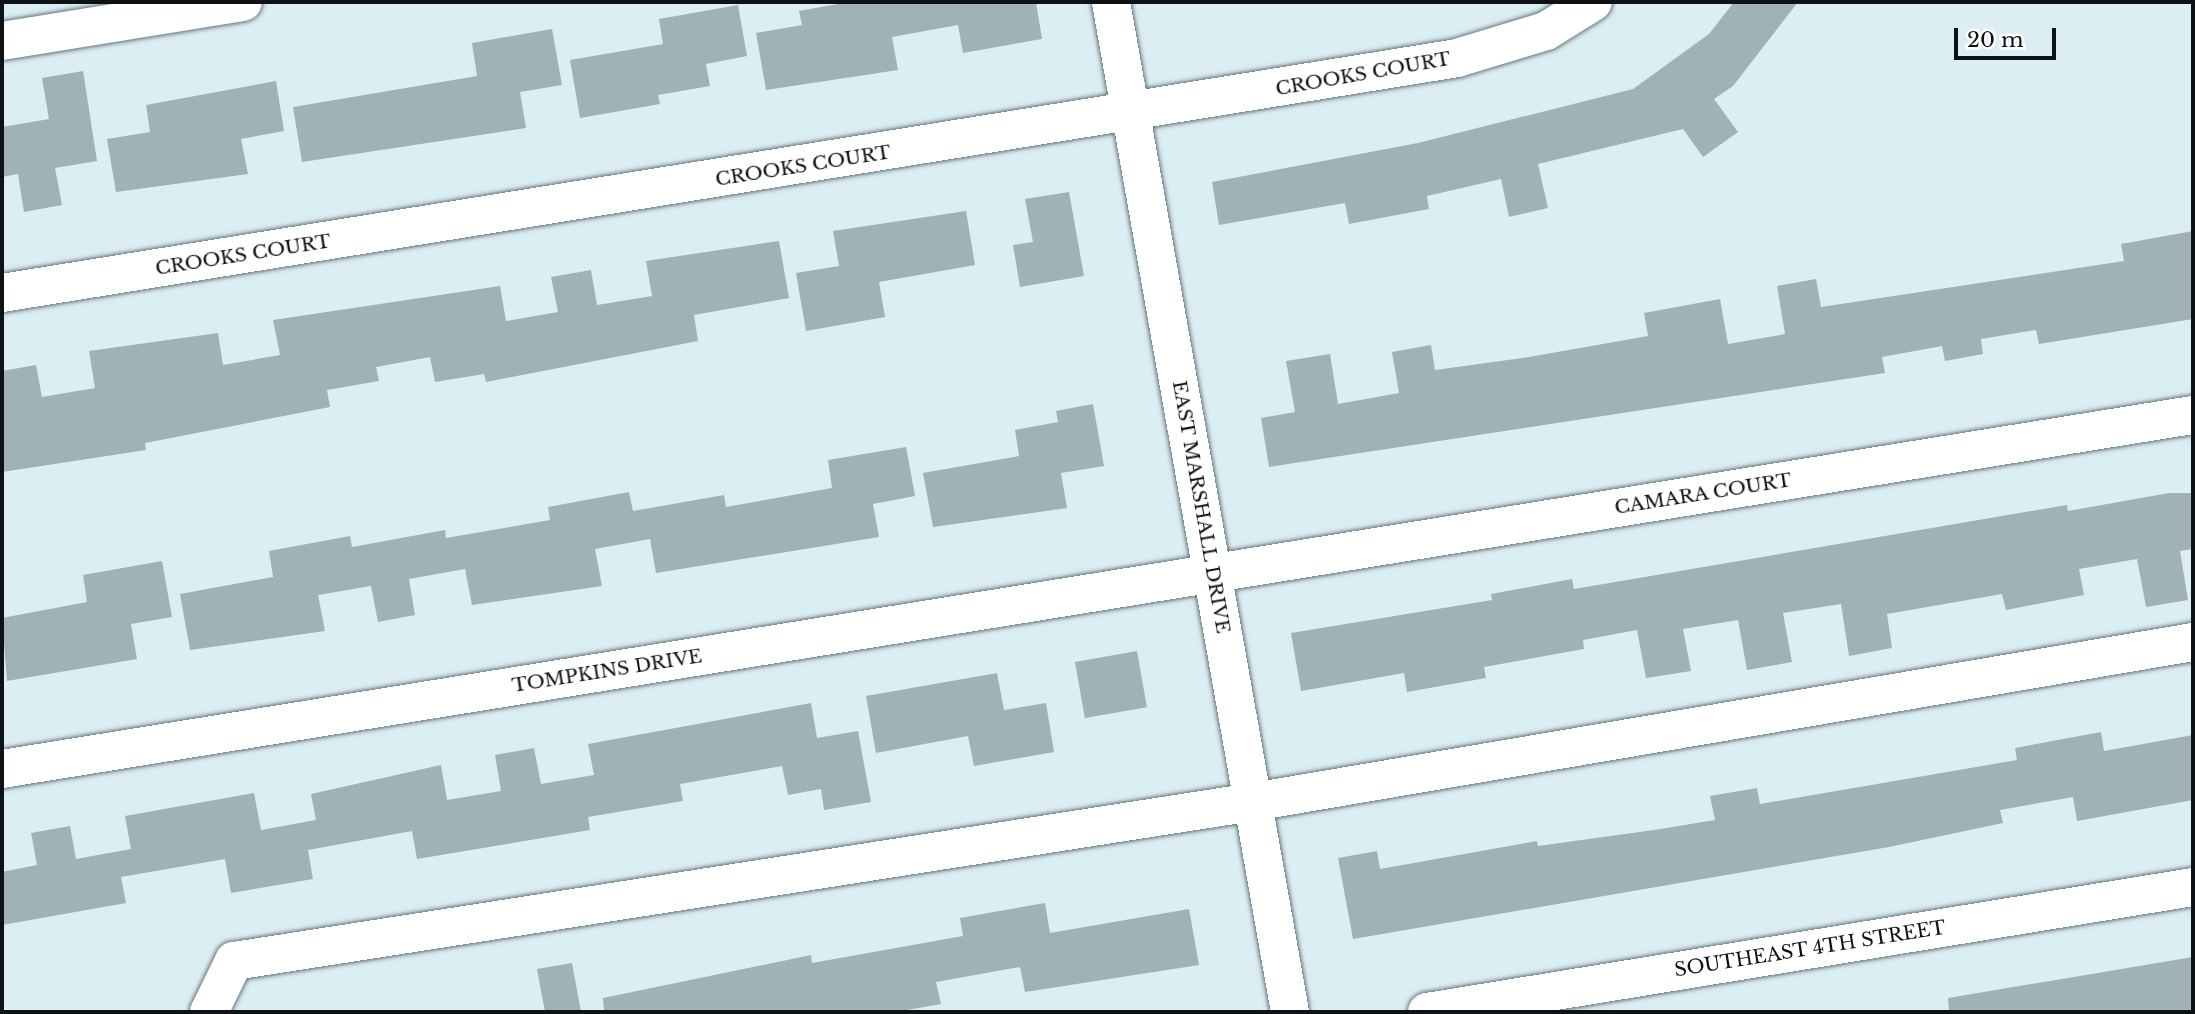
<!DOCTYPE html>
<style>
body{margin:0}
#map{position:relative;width:2195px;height:1014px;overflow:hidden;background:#dbeef3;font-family:"Libre Baskerville",serif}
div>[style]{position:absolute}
.building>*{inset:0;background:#a0b2b7;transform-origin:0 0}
.roads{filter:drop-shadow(0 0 2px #67777c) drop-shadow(0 0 2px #67777c)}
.minor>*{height:38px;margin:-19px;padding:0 19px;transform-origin:19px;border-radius:19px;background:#fff}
.major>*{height:38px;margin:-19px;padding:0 19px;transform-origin:19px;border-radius:19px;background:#fff}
span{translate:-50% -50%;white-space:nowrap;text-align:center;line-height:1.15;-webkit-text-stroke:5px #fff;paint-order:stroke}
.street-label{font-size:19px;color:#0d1315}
.frame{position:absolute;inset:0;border:4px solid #0d1315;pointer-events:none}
.scale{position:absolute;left:1954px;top:28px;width:102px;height:32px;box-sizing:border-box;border:4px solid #0d1315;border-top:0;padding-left:9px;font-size:21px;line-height:24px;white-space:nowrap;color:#0d1315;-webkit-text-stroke:5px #fff;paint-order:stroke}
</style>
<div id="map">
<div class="building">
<div style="clip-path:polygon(849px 2px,1036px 2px,1042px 39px,963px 53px,958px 25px,892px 37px,898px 70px,766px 90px,756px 33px,802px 25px,799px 11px)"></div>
<div style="clip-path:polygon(1734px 2px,1798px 2px,1733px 86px,1714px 99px,1738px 132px,1703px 157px,1683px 129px,1538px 164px,1548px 208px,1509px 217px,1501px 179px,1427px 196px,1429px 209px,1349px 224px,1345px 203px,1219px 225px,1212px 182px,1418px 143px,1633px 89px,1709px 34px)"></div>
<div style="clip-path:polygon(738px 5px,747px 56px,706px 64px,710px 86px,658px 95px,660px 104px,580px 118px,570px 60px,663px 44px,659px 19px)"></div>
<div style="clip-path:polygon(552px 29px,562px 85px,520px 92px,526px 128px,302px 162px,293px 107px,477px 76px,472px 43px)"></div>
<div style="clip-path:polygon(83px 71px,97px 161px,55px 168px,62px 205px,24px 212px,18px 174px,2px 177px,2px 127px,49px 119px,42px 78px)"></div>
<div style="clip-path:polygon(276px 81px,284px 131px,241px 139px,248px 174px,116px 192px,107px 139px,150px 132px,146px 105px)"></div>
<div style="clip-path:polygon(1069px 192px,1084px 276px,1020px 287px,1013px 245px,1033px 242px,1025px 199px)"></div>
<div style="clip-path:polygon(966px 211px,975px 265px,879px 282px,885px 317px,806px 331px,796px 273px,839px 266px,833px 231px)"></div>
<div style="clip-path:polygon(2193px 231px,2193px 319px,2039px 344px,2036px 330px,1981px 339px,1983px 354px,1945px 361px,1942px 346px,1882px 357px,1885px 373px,1269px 467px,1261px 418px,1295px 412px,1286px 361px,1330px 354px,1338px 404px,1399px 393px,1392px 352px,1431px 345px,1435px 370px,1529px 357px,1648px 336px,1644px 313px,1720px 299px,1728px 344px,1785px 334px,1777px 286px,1816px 279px,1821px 307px,2124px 261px,2121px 244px)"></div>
<div style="clip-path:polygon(779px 241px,789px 298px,694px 315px,698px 341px,486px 382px,484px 374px,435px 382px,430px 357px,376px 367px,379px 381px,327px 390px,330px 407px,145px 443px,146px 450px,2px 472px,2px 371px,36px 365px,42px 397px,95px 388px,89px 351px,218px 333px,223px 365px,280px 355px,273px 320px,500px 286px,506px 321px,558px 312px,551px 277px,591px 270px,597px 305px,652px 296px,646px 261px)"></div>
<div style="clip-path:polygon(1093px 404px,1104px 466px,1061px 473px,1067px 508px,933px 527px,923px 473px,1019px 456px,1015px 430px,1058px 422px,1056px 411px)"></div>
<div style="clip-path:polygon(906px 447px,915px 496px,873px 504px,879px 537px,656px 573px,650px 539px,595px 549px,602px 586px,472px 605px,465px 569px,409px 579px,415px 615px,378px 622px,371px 586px,318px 595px,325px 631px,190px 650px,180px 594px,273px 577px,269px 551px,350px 536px,352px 547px,445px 530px,446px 538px,550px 520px,548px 507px,629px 492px,633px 511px,724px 495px,726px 507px,832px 488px,828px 460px)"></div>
<div style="clip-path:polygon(2169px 493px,2193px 493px,2193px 549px,2180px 551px,2188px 600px,2146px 607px,2137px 559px,2079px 569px,2084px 595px,2006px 610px,2002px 594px,1887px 614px,1892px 648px,1849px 656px,1841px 604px,1783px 613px,1792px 662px,1747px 670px,1738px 620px,1683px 629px,1691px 671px,1646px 678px,1637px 630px,1583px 640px,1584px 649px,1484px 667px,1486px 678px,1407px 692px,1404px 673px,1301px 691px,1291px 633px,1492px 600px,1491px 594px,1572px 579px,1574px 589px,2067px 505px,2068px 511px)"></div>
<div style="clip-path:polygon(162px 561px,172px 617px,131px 624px,137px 659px,7px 681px,2px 618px,87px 602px,83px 575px)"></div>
<div style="left:1137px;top:651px;width:57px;height:63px;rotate:80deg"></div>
<div style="clip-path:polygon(997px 673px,1004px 710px,1046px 703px,1054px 752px,974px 766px,968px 736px,876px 753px,866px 696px)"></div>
<div style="clip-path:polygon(811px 703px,817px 738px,858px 731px,871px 802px,824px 810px,821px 789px,788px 795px,782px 766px,680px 784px,683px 801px,588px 817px,590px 830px,417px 859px,412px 831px,308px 850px,313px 879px,231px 893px,225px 859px,121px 877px,126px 903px,2px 925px,2px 872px,37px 865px,31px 833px,70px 826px,76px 859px,131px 849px,125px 816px,254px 793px,261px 830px,316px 820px,311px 794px,441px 765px,447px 800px,501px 791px,495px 755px,534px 748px,541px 784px,594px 775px,588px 744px)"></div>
<div style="clip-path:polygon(2101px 732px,2104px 751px,2193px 735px,2193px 800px,2077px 821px,2073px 797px,2000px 810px,2003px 823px,1889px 847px,1353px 939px,1338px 858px,1377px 851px,1380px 869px,1537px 841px,1538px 846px,1654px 830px,1715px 820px,1710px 796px,1757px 788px,1760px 804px,2017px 760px,2015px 748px)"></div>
<div style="clip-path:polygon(1045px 903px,1050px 933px,1189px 909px,1199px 965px,1025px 992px,1020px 967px,936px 982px,941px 1004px,896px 1012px,604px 1012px,603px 998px,811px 955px,812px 963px,963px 936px,960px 918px)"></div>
<div style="clip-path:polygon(2193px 957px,2193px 1012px,1949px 1012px,1948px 998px)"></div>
<div style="clip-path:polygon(572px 963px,581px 1012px,545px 1012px,537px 969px)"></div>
</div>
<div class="roads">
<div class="minor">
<div style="left:2px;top:41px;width:244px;rotate:-9.2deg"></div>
<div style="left:2px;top:293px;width:1474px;rotate:-9.17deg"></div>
<div style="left:1457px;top:58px;width:93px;rotate:-16.9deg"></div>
<div style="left:1546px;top:31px;width:55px;rotate:-31.7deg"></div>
<div style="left:2px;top:769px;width:2219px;rotate:-9.18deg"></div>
<div style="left:209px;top:1012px;width:57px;rotate:-63.9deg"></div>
<div style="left:234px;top:961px;width:1031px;rotate:-8.87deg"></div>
<div style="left:1253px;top:802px;width:954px;rotate:-9.66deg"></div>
<div style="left:1427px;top:1012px;width:776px;rotate:-9.27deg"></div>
</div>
<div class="major">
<div style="left:1111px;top:2px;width:1026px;rotate:79.95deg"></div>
</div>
</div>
<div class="street-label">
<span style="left:1363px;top:74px;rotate:-10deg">CROOKS COURT</span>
<span style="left:803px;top:166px;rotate:-9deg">CROOKS COURT</span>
<span style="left:243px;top:255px;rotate:-9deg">CROOKS COURT</span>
<span style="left:1703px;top:494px;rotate:-9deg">CAMARA COURT</span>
<span style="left:1201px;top:507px;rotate:80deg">EAST MARSHALL DRIVE</span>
<span style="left:607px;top:671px;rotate:-9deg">TOMPKINS DRIVE</span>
<span style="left:1810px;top:949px;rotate:-9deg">SOUTHEAST 4TH STREET</span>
</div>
<div class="frame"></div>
<div class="scale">20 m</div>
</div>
